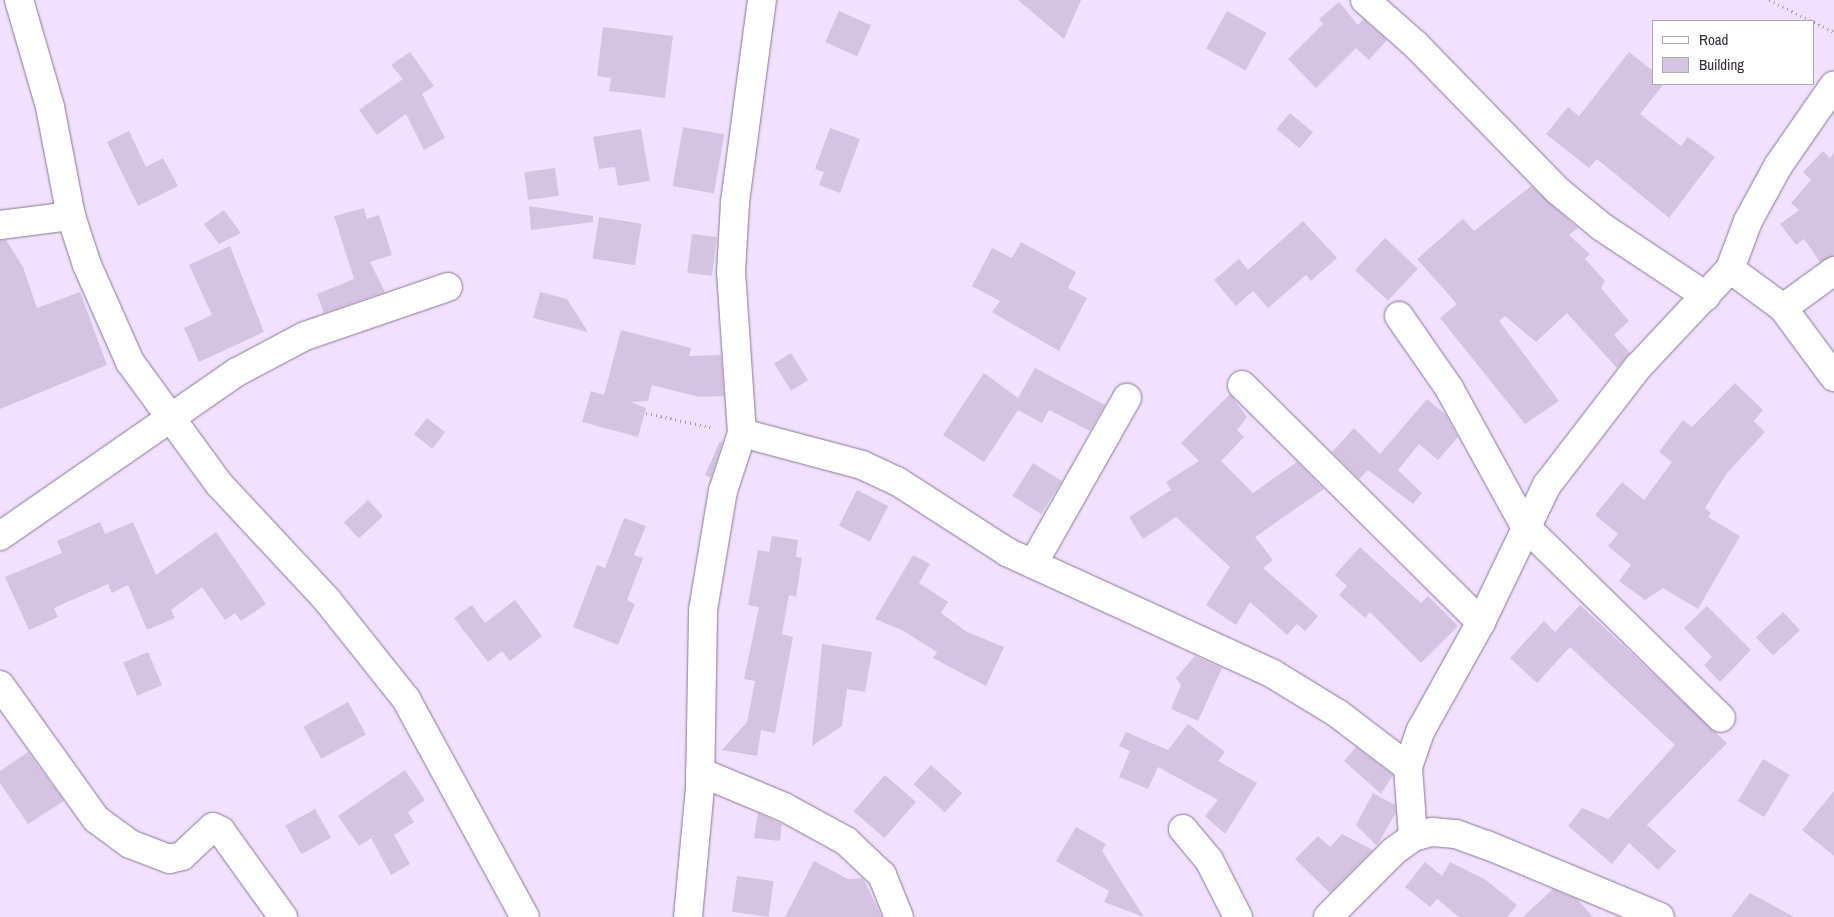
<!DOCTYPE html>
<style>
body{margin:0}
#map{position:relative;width:1834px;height:917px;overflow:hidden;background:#f1e0ff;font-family:"Archivo Narrow",sans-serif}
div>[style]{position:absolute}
.building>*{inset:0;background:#d5c4e1;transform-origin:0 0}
.path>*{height:3px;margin-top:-1.5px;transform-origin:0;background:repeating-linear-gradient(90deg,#a194ab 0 1px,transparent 0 5px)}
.roads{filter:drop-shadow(0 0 1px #867792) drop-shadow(0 0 1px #867792)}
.minor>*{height:28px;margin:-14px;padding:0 14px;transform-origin:14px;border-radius:14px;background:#fff}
span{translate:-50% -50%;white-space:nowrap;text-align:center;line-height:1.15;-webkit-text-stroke:4.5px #fff;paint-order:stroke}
.legend{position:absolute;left:1652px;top:20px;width:162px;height:65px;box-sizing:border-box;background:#fff;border:1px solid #aeabb0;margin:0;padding:6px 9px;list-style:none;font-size:15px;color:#352e3a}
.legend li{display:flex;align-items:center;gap:10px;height:25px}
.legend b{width:25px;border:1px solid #aeabb0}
</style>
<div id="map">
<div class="building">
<div style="clip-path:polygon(1018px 0,1081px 0,1064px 39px)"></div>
<div style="clip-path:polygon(1339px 2px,1358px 25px,1363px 19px,1387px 40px,1369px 60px,1356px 48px,1316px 88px,1288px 59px,1323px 24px,1319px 19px)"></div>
<div style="left:839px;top:11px;width:35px;height:34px;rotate:24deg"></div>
<div style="left:1227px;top:11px;width:45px;height:43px;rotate:29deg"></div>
<div style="clip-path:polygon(603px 27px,673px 36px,665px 98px,609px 91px,611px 78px,597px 76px)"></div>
<div style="clip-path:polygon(410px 52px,434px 86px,422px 94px,445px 138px,424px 150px,406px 114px,377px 135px,359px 110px,403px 79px,391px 65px)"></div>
<div style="clip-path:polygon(1629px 52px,1653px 71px,1653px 84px,1664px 84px,1640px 114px,1681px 146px,1688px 137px,1715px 157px,1669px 218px,1597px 159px,1589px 168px,1546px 134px,1568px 107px,1579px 116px)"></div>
<div style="left:1290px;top:113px;width:30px;height:21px;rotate:40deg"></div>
<div style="left:683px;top:127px;width:42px;height:60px;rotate:10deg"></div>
<div style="clip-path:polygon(830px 128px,860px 139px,840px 193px,819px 185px,824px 172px,815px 169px)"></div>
<div style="clip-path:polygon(641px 129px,650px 181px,618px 186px,615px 167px,599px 169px,593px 137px)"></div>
<div style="clip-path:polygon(129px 131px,146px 167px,163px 158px,178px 186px,138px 206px,107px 142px)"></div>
<div style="clip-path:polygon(1823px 151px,1830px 158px,1834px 153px,1834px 256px,1820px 262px,1804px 239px,1796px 245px,1780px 224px,1799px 210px,1791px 203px,1811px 180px,1803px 172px)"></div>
<div style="left:555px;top:168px;width:28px;height:31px;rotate:82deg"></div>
<div style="clip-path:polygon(1531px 186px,1578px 228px,1569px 235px,1590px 254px,1585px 259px,1605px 281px,1601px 288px,1629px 321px,1614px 335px,1630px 353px,1617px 368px,1567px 313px,1536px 342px,1505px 316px,1499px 321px,1559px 401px,1525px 424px,1440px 318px,1457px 304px,1417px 259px,1463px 219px,1474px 231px)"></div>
<div style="clip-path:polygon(529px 206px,593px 216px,593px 222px,531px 230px)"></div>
<div style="clip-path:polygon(364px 208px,367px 219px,379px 215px,392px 255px,370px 262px,385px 292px,324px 313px,317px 294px,354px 279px,334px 216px)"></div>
<div style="clip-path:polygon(224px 210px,241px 233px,219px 244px,204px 224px)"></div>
<div style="left:599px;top:217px;width:43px;height:42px;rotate:9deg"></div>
<div style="clip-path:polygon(1303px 221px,1337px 258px,1311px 281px,1306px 275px,1268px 308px,1253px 291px,1236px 306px,1214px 280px,1239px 259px,1248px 270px)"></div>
<div style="left:692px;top:234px;width:25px;height:39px;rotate:7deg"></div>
<div style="left:1385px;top:238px;width:45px;height:44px;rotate:43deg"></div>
<div style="clip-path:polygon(0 240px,6px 240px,23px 267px,37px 308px,80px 292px,107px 365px,0 409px)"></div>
<div style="clip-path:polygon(1021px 242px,1076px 272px,1068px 288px,1087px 298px,1059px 351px,992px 312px,1000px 301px,972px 286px,992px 248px,1012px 258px)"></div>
<div style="clip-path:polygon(230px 246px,264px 332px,199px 362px,184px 328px,212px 315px,189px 265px)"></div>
<div style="clip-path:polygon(540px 292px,567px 299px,588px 332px,533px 318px)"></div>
<div style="clip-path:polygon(621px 330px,691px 348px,689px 356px,721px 355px,724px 396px,699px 397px,652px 385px,648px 401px,631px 402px,646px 408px,638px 437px,582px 422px,591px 391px,604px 395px)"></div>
<div style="left:791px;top:353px;width:32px;height:20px;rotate:58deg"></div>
<div style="clip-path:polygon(1035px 368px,1105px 405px,1090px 431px,1049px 410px,1042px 423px,1018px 410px,984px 462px,943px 435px,984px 373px,1018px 398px)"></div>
<div style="clip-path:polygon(1735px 383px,1763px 410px,1754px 421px,1765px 432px,1727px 473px,1705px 508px,1711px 513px,1708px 517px,1740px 536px,1698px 609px,1663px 588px,1645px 600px,1619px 581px,1631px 565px,1608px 546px,1618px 534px,1595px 515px,1622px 482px,1644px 500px,1672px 462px,1659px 452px,1683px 420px,1692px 427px)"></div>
<div style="clip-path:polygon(1230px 394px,1247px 417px,1237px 430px,1244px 437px,1221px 461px,1253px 493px,1297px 462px,1324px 489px,1255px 537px,1273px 560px,1263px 568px,1318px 616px,1305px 631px,1297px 624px,1287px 635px,1250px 602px,1236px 625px,1206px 605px,1230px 567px,1176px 517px,1143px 539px,1129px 517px,1171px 490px,1166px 482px,1199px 461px,1181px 443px)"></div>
<div style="clip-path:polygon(1427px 399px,1446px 415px,1458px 437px,1438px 460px,1419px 444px,1398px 470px,1422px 493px,1413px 504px,1368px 470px,1359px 479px,1332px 452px,1354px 428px,1380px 454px)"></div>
<div style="left:427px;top:418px;width:23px;height:21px;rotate:38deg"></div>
<div style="clip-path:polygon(720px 441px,722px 443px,711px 478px,705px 475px)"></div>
<div style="left:1033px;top:463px;width:34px;height:39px;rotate:32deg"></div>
<div style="left:857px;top:490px;width:35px;height:40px;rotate:27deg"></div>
<div style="left:368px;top:500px;width:22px;height:33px;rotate:47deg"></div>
<div style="clip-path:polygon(624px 518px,646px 526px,634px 555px,643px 558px,627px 600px,635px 604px,618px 645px,573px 627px,597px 565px,605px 568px)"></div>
<div style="clip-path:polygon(100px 522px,105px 534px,133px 522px,156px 575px,216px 532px,266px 604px,241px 621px,235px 613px,225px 620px,202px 587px,171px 610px,175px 618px,147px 630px,128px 585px,112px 593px,108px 584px,54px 608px,58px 617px,29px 630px,5px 577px,62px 553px,57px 541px)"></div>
<div style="clip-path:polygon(772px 536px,798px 540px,796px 557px,802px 558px,796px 597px,789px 595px,782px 634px,793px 637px,775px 733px,761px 730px,757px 756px,722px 750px,747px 722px,755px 681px,744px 679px,759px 607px,748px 605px,758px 550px,769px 552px)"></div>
<div style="clip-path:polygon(1360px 547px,1421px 603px,1428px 596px,1458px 626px,1421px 663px,1370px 612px,1365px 618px,1339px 595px,1347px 586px,1335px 575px)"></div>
<div style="clip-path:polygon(913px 555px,930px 564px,919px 583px,948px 602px,941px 613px,967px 632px,1004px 647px,986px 686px,933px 658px,937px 652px,902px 630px,875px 619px)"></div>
<div style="clip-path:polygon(515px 600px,542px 636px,510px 661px,502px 651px,488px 662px,454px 618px,472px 605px,485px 623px)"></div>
<div style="clip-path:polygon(1580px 605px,1727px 743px,1647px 825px,1676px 851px,1658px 870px,1629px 843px,1612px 864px,1568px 826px,1582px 808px,1608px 819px,1675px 745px,1570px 647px,1537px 683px,1510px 658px,1544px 621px,1555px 632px)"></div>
<div style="clip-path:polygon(1707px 606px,1751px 650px,1720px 682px,1704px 665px,1712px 657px,1684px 628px)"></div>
<div style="left:1783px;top:612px;width:25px;height:37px;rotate:47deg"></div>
<div style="clip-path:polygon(822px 644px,872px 652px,865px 692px,847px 689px,842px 726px,812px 746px)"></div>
<div style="left:148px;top:652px;width:36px;height:27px;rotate:67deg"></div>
<div style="clip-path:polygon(1195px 656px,1222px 668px,1198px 721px,1171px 709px,1181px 685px,1176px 678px)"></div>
<div style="left:348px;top:702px;width:37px;height:51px;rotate:61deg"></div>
<div style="clip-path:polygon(1188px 724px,1225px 752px,1218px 761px,1257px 783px,1225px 834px,1205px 816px,1218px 800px,1158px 767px,1148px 789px,1119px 777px,1130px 751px,1119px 746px,1126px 732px,1168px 750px)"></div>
<div style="clip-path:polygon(1356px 747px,1393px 775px,1381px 794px,1344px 761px)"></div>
<div style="clip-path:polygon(28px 752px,64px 801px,28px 824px,0 783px,0 771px)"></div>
<div style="left:1763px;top:759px;width:31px;height:49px;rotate:31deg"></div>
<div style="left:931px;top:765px;width:42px;height:26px;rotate:42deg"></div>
<div style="clip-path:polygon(405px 770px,425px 800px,408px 812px,414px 822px,394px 835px,410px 864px,391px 875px,371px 838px,359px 846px,338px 816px)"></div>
<div style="left:885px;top:775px;width:41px;height:48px;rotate:41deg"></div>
<div style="clip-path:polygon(1834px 791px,1834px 856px,1802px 830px)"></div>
<div style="clip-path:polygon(1373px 793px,1395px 805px,1396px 812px,1377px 846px,1356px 825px)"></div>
<div style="left:315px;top:809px;width:33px;height:34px;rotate:61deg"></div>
<div style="clip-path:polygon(758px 813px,782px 824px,780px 841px,754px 838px)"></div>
<div style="clip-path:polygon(1076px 827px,1106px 844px,1102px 851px,1144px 917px,1104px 902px,1109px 891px,1056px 861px)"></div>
<div style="clip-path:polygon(1342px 834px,1373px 850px,1330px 893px,1295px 859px,1318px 836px,1330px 847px)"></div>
<div style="clip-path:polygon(814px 861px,848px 879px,863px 878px,882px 917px,785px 917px)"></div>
<div style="clip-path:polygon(1425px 862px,1442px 876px,1450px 862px,1486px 880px,1517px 905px,1507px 917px,1459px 917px,1437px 899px,1430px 907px,1405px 887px)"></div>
<div style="left:737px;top:876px;width:37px;height:36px;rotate:8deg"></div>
<div style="clip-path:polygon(1553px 889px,1577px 899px,1593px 917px,1523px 917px)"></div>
<div style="clip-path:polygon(1750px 893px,1794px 917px,1731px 917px)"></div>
</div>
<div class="path">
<div style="left:1769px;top:0;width:72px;rotate:26.2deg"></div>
<div style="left:646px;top:413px;width:70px;rotate:12.4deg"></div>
</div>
<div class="roads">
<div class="minor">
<div style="left:19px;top:0;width:111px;rotate:73.8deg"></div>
<div style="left:50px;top:107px;width:111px;rotate:79.1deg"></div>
<div style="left:71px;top:216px;width:52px;rotate:71.9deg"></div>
<div style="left:87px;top:265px;width:106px;rotate:66.1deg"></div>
<div style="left:130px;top:362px;width:151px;rotate:53.9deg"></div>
<div style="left:219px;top:484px;width:158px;rotate:47deg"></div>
<div style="left:327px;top:600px;width:127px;rotate:51.4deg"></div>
<div style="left:406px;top:699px;width:248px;rotate:61.4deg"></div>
<div style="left:1365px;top:0;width:68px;rotate:41.4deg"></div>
<div style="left:1416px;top:45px;width:202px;rotate:45.8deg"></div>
<div style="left:1557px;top:190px;width:58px;rotate:39.4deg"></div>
<div style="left:1602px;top:227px;width:125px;rotate:33.6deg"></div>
<div style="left:0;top:225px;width:72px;rotate:-7.2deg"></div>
<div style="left:1730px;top:269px;width:51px;rotate:-69.4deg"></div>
<div style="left:1748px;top:221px;width:63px;rotate:-61.4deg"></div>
<div style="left:1778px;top:166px;width:98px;rotate:-55.3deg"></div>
<div style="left:1783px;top:308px;width:63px;rotate:-36deg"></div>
<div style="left:1399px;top:316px;width:88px;rotate:55.2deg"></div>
<div style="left:1449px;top:388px;width:158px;rotate:61.2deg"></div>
<div style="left:1525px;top:526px;width:274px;rotate:44.4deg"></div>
<div style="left:1242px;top:385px;width:337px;rotate:44.8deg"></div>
<div style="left:742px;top:433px;width:124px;rotate:14.9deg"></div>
<div style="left:862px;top:465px;width:38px;rotate:25deg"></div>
<div style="left:897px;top:481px;width:131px;rotate:32.8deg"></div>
<div style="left:1007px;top:552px;width:293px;rotate:24.6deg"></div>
<div style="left:1273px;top:674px;width:75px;rotate:31.4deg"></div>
<div style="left:1337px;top:713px;width:89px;rotate:37.3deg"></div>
<div style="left:0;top:536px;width:288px;rotate:-34.7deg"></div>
<div style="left:237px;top:372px;width:77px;rotate:-27.9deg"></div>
<div style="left:305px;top:336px;width:151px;rotate:-18.9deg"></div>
<div style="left:1033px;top:564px;width:191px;rotate:-60.5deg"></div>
<div style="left:0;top:685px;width:165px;rotate:54.4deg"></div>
<div style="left:96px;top:819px;width:42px;rotate:36.3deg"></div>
<div style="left:130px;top:844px;width:42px;rotate:21deg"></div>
<div style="left:169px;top:859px;width:13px;rotate:-13deg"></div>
<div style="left:182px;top:856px;width:42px;rotate:-43.1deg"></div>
<div style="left:213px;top:827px;width:9px;rotate:27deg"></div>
<div style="left:221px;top:831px;width:106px;rotate:54.2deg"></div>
<div style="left:700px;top:772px;width:91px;rotate:22.6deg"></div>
<div style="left:784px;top:807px;width:71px;rotate:28.7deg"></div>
<div style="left:846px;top:841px;width:50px;rotate:43.4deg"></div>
<div style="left:882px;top:875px;width:45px;rotate:68deg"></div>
<div style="left:1183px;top:829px;width:40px;rotate:50deg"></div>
<div style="left:1209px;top:860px;width:64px;rotate:63deg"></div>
<div style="left:1413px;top:837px;width:70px;rotate:-94.1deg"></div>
<div style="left:1408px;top:767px;width:39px;rotate:-71deg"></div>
<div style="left:1421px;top:730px;width:124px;rotate:-60.9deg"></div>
<div style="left:1481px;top:622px;width:152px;rotate:-64.3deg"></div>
<div style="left:1547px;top:485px;width:149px;rotate:-52.4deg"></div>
<div style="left:1638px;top:367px;width:134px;rotate:-46.8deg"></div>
<div style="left:1730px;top:269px;width:66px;rotate:36.3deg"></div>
<div style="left:1783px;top:308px;width:86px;rotate:53.5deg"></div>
<div style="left:688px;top:917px;width:131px;rotate:-84.7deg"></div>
<div style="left:700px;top:787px;width:177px;rotate:-89deg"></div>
<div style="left:703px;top:610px;width:121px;rotate:-80.5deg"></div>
<div style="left:723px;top:491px;width:61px;rotate:-71.9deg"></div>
<div style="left:742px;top:433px;width:161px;rotate:-93.9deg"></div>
<div style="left:731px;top:272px;width:70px;rotate:-86.7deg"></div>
<div style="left:735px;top:202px;width:204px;rotate:-82.4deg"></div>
<div style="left:1328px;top:917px;width:93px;rotate:-45deg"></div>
<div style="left:1394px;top:851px;width:24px;rotate:-36deg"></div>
<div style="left:1413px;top:837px;width:20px;rotate:-15deg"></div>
<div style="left:1432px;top:832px;width:24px;rotate:5deg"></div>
<div style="left:1456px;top:834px;width:33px;rotate:20deg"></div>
<div style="left:1487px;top:845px;width:187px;rotate:22.6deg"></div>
</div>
</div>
<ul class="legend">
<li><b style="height:6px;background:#fff"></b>Road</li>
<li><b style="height:14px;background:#d5c4e1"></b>Building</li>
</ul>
</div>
